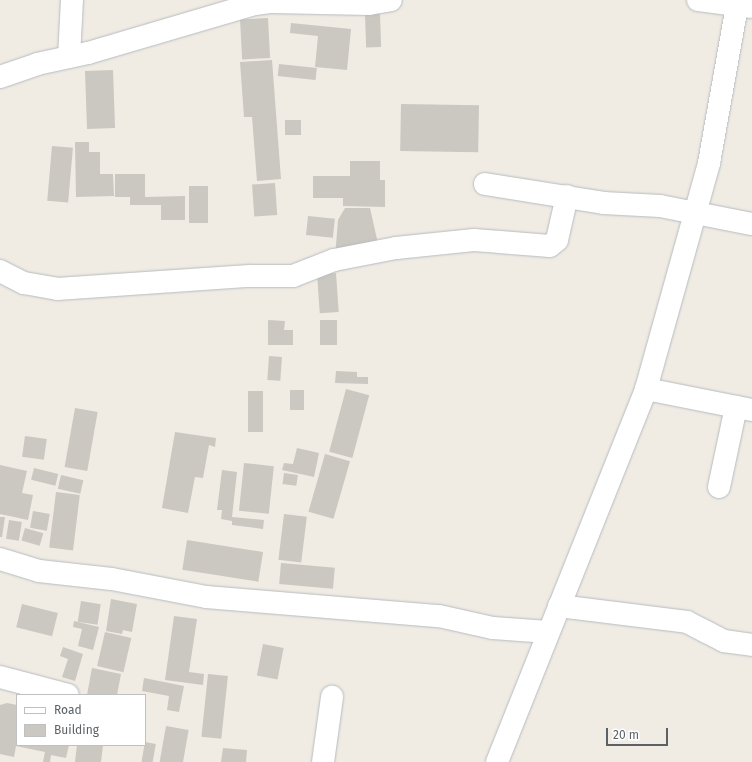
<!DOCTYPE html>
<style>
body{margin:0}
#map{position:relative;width:752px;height:762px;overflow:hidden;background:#f0ece4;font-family:"Fira Sans",sans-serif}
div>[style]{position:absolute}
.building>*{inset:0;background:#cbc7c1;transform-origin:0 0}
.roads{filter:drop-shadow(0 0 1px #b6bbbf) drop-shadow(0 0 1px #b6bbbf)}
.minor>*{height:22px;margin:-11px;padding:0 11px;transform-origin:11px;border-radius:11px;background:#fff}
span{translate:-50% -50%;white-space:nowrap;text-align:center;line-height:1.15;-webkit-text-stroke:3px #fff;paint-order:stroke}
.legend{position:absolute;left:16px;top:694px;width:130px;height:52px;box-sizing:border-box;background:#fff;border:1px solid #bec0c2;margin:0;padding:5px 7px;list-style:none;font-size:12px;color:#5c6166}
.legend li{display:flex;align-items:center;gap:8px;height:20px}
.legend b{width:20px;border:1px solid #bec0c2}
.scale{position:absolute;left:606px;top:728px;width:62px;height:18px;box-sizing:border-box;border:2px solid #5c6166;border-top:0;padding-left:5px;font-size:12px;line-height:14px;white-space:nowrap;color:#5c6166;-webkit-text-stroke:3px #fff;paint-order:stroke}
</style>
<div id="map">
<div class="building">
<div style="left:380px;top:14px;width:33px;height:15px;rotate:88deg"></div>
<div style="left:268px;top:18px;width:40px;height:28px;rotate:87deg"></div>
<div style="clip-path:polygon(291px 23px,351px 29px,347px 70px,315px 67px,318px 36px,290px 33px)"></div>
<div style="clip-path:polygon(272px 60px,281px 179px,257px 181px,252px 117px,244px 117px,240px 62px)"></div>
<div style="left:279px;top:64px;width:38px;height:12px;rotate:6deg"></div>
<div style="left:113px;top:70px;width:58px;height:28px;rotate:88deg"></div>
<div style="left:401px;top:104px;width:78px;height:47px;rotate:1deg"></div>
<div style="left:285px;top:120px;width:16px;height:15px"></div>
<div style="clip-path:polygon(75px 142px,89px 142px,89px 152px,100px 152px,100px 174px,113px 174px,114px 196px,76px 197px)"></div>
<div style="left:52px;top:146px;width:21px;height:55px;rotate:5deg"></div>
<div style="clip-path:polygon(350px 161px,380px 161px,380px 180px,385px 180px,385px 207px,343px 206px,343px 198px,313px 198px,313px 176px,350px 176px)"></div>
<div style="clip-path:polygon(115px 174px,145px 174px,145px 197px,185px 196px,185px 220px,161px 220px,161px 205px,130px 205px,130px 197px,115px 197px)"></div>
<div style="left:275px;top:183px;width:32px;height:23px;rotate:86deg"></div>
<div style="left:189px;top:186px;width:19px;height:37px"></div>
<div style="clip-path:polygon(345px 208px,370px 208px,379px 248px,335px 258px,338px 220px)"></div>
<div style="left:308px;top:216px;width:27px;height:19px;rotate:6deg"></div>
<div style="left:336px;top:273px;width:39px;height:19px;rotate:86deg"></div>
<div style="clip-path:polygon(268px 320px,285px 321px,284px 330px,293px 330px,293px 345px,268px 345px)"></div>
<div style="left:320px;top:320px;width:17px;height:25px"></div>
<div style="left:269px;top:356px;width:13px;height:24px;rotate:4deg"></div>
<div style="clip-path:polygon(336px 371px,357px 372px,357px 377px,368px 377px,368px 384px,335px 383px)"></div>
<div style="left:346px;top:389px;width:24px;height:65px;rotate:15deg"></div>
<div style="left:304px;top:390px;width:20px;height:14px;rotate:90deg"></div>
<div style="left:248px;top:391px;width:15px;height:41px"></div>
<div style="left:75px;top:408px;width:23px;height:60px;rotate:10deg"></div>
<div style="clip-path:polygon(175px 432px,216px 438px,215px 447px,209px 445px,203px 478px,195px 477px,188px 513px,162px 508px)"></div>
<div style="left:25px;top:436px;width:22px;height:21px;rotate:8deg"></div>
<div style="clip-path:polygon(297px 448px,319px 453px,314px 477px,282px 470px,284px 463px,293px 464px)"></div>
<div style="left:325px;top:454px;width:26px;height:60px;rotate:16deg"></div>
<div style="left:244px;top:463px;width:30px;height:48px;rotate:6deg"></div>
<div style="clip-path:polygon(0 465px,27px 471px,22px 493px,33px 495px,28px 520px,0 514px)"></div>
<div style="left:34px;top:468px;width:25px;height:12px;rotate:14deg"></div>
<div style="clip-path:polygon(222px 470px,237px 472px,232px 517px,264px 520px,263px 529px,232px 525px,232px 521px,221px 519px,222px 510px,217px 510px)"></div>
<div style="left:284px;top:473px;width:14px;height:11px;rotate:8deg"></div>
<div style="left:61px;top:475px;width:23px;height:14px;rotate:13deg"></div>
<div style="left:56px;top:492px;width:24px;height:56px;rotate:7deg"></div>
<div style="left:33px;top:511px;width:17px;height:17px;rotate:10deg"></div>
<div style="left:284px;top:514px;width:23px;height:46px;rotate:7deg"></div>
<div style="clip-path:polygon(0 517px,5px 517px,2px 537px,0 537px)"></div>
<div style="left:9px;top:520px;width:13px;height:19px;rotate:9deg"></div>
<div style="left:25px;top:528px;width:19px;height:13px;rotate:16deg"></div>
<div style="left:187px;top:540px;width:77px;height:30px;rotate:9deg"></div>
<div style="left:281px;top:563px;width:54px;height:21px;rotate:5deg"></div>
<div style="clip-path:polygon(111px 599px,137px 604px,132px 632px,123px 630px,122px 634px,106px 631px)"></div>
<div style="left:81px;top:601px;width:20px;height:21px;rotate:9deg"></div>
<div style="left:22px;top:604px;width:37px;height:24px;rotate:14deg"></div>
<div style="clip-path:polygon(174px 616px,197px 619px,189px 672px,204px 674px,203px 685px,165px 680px)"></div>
<div style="clip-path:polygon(74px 621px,99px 627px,93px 650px,78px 646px,82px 629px,73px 627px)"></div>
<div style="left:105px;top:632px;width:27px;height:35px;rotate:13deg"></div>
<div style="left:263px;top:644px;width:21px;height:32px;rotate:11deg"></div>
<div style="clip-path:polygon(63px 647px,83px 654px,75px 681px,62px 677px,68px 659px,60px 656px)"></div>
<div style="clip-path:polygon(92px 668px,121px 674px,117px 695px,87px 695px)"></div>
<div style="left:208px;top:674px;width:20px;height:63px;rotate:6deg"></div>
<div style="clip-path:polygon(144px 678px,184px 686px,179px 712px,167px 710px,169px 696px,142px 691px)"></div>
<div style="clip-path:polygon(7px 703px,17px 705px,17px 745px,69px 745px,66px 758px,51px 755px,50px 762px,43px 762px,45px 752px,16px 746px,14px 757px,0 754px,0 705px)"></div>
<div style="left:166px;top:726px;width:23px;height:37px;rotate:10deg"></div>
<div style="left:145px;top:742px;width:11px;height:20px;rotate:10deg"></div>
<div style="clip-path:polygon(77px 745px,103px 745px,101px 762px,75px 762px)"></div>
<div style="clip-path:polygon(223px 748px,247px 750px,246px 762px,221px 762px)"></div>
</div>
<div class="roads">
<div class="minor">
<div style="left:698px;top:0;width:53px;rotate:7.5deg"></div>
<div style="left:69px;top:57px;width:57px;rotate:-87deg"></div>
<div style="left:0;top:77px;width:39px;rotate:-19deg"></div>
<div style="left:37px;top:64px;width:52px;rotate:-12.2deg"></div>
<div style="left:88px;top:53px;width:174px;rotate:-16.4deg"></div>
<div style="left:255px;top:4px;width:17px;rotate:-7deg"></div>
<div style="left:272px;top:2px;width:97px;rotate:1.2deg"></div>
<div style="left:369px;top:4px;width:22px;rotate:-10deg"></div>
<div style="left:485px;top:184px;width:120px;rotate:9.1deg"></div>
<div style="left:603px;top:203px;width:57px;rotate:3deg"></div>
<div style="left:660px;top:206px;width:94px;rotate:11.1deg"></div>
<div style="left:0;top:271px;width:27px;rotate:27deg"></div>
<div style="left:24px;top:283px;width:34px;rotate:10deg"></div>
<div style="left:57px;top:289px;width:193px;rotate:-3.9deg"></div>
<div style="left:250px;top:276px;width:43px"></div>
<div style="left:293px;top:276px;width:44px;rotate:-21.3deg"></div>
<div style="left:334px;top:260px;width:63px;rotate:-11deg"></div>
<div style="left:396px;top:248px;width:78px;rotate:-5.9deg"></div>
<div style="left:474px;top:240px;width:76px;rotate:4.5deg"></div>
<div style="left:550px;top:246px;width:9px;rotate:-41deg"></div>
<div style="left:557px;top:240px;width:45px;rotate:-77.2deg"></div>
<div style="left:646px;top:389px;width:108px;rotate:11.2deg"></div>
<div style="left:719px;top:487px;width:82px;rotate:-78deg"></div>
<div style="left:0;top:559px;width:41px;rotate:17.1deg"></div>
<div style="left:39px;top:571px;width:73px;rotate:6.3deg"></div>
<div style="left:112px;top:579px;width:96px;rotate:10.8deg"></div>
<div style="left:206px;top:597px;width:234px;rotate:4.7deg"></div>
<div style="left:439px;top:616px;width:55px;rotate:12.5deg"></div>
<div style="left:493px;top:628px;width:55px;rotate:4.2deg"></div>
<div style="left:559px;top:606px;width:129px;rotate:7.1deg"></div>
<div style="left:687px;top:622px;width:42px;rotate:27.2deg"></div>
<div style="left:724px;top:641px;width:28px;rotate:8deg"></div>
<div style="left:0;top:677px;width:70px;rotate:14.8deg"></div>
<div style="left:323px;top:762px;width:66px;rotate:-82.1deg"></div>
<div style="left:497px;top:762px;width:402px;rotate:-68.2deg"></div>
<div style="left:646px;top:389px;width:235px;rotate:-74.4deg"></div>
<div style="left:709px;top:163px;width:166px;rotate:-79.9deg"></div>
</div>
</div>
<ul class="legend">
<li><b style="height:5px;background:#fff"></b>Road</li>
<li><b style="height:11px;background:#cbc7c1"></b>Building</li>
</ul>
<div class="scale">20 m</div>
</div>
